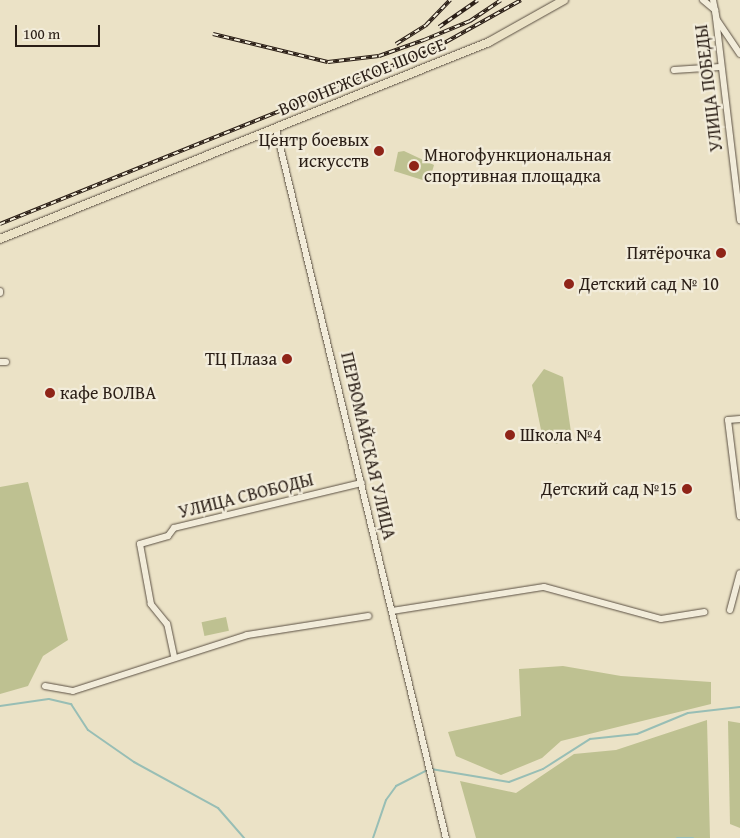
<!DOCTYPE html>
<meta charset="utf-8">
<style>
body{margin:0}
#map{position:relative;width:740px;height:838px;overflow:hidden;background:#ebe2c6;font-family:"Gentium Book Plus",serif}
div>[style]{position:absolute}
.green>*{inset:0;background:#bec191;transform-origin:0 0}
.stream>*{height:2px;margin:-1px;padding:0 1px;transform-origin:1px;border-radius:1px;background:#98beb5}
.roads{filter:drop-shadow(0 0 1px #5a4f42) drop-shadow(0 0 1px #5a4f42)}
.minor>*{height:6px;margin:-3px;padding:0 3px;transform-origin:3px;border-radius:3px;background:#f2ecda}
.major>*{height:8px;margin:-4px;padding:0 4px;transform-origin:4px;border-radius:4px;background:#ebe2c6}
.rail>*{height:4px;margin-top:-2px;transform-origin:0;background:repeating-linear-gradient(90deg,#f2ecda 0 5.5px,#2a1e16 0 11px);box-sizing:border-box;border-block:1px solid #2a1e16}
.dots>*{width:14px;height:14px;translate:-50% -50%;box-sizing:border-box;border:2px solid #f2ecda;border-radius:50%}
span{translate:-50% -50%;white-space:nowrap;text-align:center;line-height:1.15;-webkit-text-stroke:4.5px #f2ecda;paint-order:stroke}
.street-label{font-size:18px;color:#2a1e16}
.poi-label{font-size:18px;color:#2a1e16}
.right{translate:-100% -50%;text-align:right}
.left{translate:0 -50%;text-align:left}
.scale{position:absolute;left:15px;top:25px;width:85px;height:22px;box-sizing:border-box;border:2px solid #2a1e16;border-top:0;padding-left:6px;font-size:15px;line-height:18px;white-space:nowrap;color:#2a1e16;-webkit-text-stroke:4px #f2ecda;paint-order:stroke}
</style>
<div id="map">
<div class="green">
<div style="clip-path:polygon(404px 151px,434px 165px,429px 182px,394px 171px,398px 152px)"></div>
<div style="clip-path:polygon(544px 369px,563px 377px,571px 432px,557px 444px,542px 435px,532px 385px)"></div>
<div style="clip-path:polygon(28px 482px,68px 640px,43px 656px,28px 686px,0 694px,0 487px)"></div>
<div style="left:226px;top:617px;width:14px;height:25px;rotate:78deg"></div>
<div style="clip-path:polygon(563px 666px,621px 676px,711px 682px,711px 704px,561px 741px,542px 758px,501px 775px,456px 756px,448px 732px,521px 716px,519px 669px)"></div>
<div style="clip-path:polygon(707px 720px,710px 838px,476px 838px,460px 781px,516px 793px,574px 754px,616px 750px)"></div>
<div style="clip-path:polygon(728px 721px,740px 723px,740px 828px,730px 824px)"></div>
</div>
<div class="stream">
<div style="left:0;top:706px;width:49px;rotate:-8.1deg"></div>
<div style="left:49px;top:699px;width:23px;rotate:13deg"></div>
<div style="left:71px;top:704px;width:31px;rotate:57deg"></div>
<div style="left:88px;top:730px;width:56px;rotate:34.8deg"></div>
<div style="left:134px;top:762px;width:96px;rotate:28.7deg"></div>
<div style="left:218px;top:808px;width:40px;rotate:49deg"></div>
<div style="left:431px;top:769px;width:79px;rotate:9.5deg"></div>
<div style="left:509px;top:782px;width:36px;rotate:-21deg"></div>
<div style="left:543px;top:769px;width:56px;rotate:-32.6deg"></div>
<div style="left:590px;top:739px;width:47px;rotate:-6.1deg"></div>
<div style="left:637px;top:734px;width:55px;rotate:-22.4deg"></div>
<div style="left:688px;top:713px;width:52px;rotate:-6.6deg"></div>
<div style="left:373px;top:838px;width:40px;rotate:-71.1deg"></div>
<div style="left:386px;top:800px;width:17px;rotate:-54deg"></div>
<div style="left:396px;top:786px;width:35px;rotate:-27deg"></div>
<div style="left:677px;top:838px;width:16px"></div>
</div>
<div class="roads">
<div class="minor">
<div style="left:703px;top:0;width:16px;rotate:40deg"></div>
<div style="left:713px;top:0;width:20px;rotate:79deg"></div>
<div style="left:717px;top:20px;width:41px;rotate:55.9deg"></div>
<div style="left:715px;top:10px;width:212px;rotate:83.2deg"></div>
<div style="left:674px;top:70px;width:46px;rotate:-3.7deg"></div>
<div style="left:276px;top:129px;width:729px;rotate:76.52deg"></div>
<div style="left:0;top:291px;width:2px;rotate:90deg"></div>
<div style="left:0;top:362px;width:6px"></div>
<div style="left:740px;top:419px;width:12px;rotate:175deg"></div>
<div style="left:728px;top:420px;width:97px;rotate:82.9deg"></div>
<div style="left:730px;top:610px;width:38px;rotate:-75deg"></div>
<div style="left:392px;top:611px;width:154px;rotate:-9deg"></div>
<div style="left:544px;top:587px;width:121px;rotate:15.3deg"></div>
<div style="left:661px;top:619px;width:44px;rotate:-9.2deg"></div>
<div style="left:174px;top:656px;width:33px;rotate:-102deg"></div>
<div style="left:167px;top:624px;width:26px;rotate:-129deg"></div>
<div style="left:151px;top:604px;width:61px;rotate:-100.4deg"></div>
<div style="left:140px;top:544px;width:29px;rotate:-16deg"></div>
<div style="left:168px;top:536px;width:10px;rotate:-53deg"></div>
<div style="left:174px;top:528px;width:193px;rotate:-13.5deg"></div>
<div style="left:45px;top:686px;width:28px;rotate:10deg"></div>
<div style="left:73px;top:691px;width:183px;rotate:-17.8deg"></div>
<div style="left:247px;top:635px;width:123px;rotate:-8.9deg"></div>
</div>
<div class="major">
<div style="left:0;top:239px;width:527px;rotate:-21.94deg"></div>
<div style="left:489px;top:42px;width:86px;rotate:-29.2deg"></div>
</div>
</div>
<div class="rail">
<div style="left:439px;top:27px;width:47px;rotate:-34.7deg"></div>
<div style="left:213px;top:34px;width:118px;rotate:13.7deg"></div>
<div style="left:328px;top:62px;width:51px;rotate:-6.7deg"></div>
<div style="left:379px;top:56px;width:48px;rotate:-19.6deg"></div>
<div style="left:424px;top:40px;width:50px;rotate:-22.4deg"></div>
<div style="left:470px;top:21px;width:37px;rotate:-34deg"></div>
<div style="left:396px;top:44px;width:36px;rotate:-32deg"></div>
<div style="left:426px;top:25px;width:35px;rotate:-46deg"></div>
<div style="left:0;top:224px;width:471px;rotate:-22deg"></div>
<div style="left:437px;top:47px;width:96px;rotate:-29.2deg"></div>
</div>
<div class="dots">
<div style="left:379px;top:151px;background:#8f2418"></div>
<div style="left:414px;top:166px;background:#8f2418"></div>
<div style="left:721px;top:253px;background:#8f2418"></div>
<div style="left:569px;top:284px;background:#8f2418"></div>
<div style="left:287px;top:359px;background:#8f2418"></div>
<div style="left:50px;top:393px;background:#8f2418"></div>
<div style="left:510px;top:435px;background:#8f2418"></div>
<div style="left:687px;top:489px;background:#8f2418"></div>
</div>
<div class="street-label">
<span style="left:362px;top:77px;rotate:-22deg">ВОРОНЕЖСКОЕ ШОССЕ</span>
<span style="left:709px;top:88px;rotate:-97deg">УЛИЦА ПОБЕДЫ</span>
<span style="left:368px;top:446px;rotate:77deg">ПЕРВОМАЙСКАЯ УЛИЦА</span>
<span style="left:246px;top:496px;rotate:-14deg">УЛИЦА СВОБОДЫ</span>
</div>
<div class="poi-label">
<span class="right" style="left:369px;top:151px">Центр боевых<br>искусств</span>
<span class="left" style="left:424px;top:166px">Многофункциональная<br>спортивная площадка</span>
<span class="right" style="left:711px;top:253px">Пятёрочка</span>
<span class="left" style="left:579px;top:284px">Детский сад № 10</span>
<span class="right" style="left:277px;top:359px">ТЦ Плаза</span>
<span class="left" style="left:60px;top:393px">кафе ВОЛВА</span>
<span class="left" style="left:520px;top:435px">Школа №4</span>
<span class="right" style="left:677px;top:489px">Детский сад №15</span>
</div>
<div class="scale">100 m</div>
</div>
